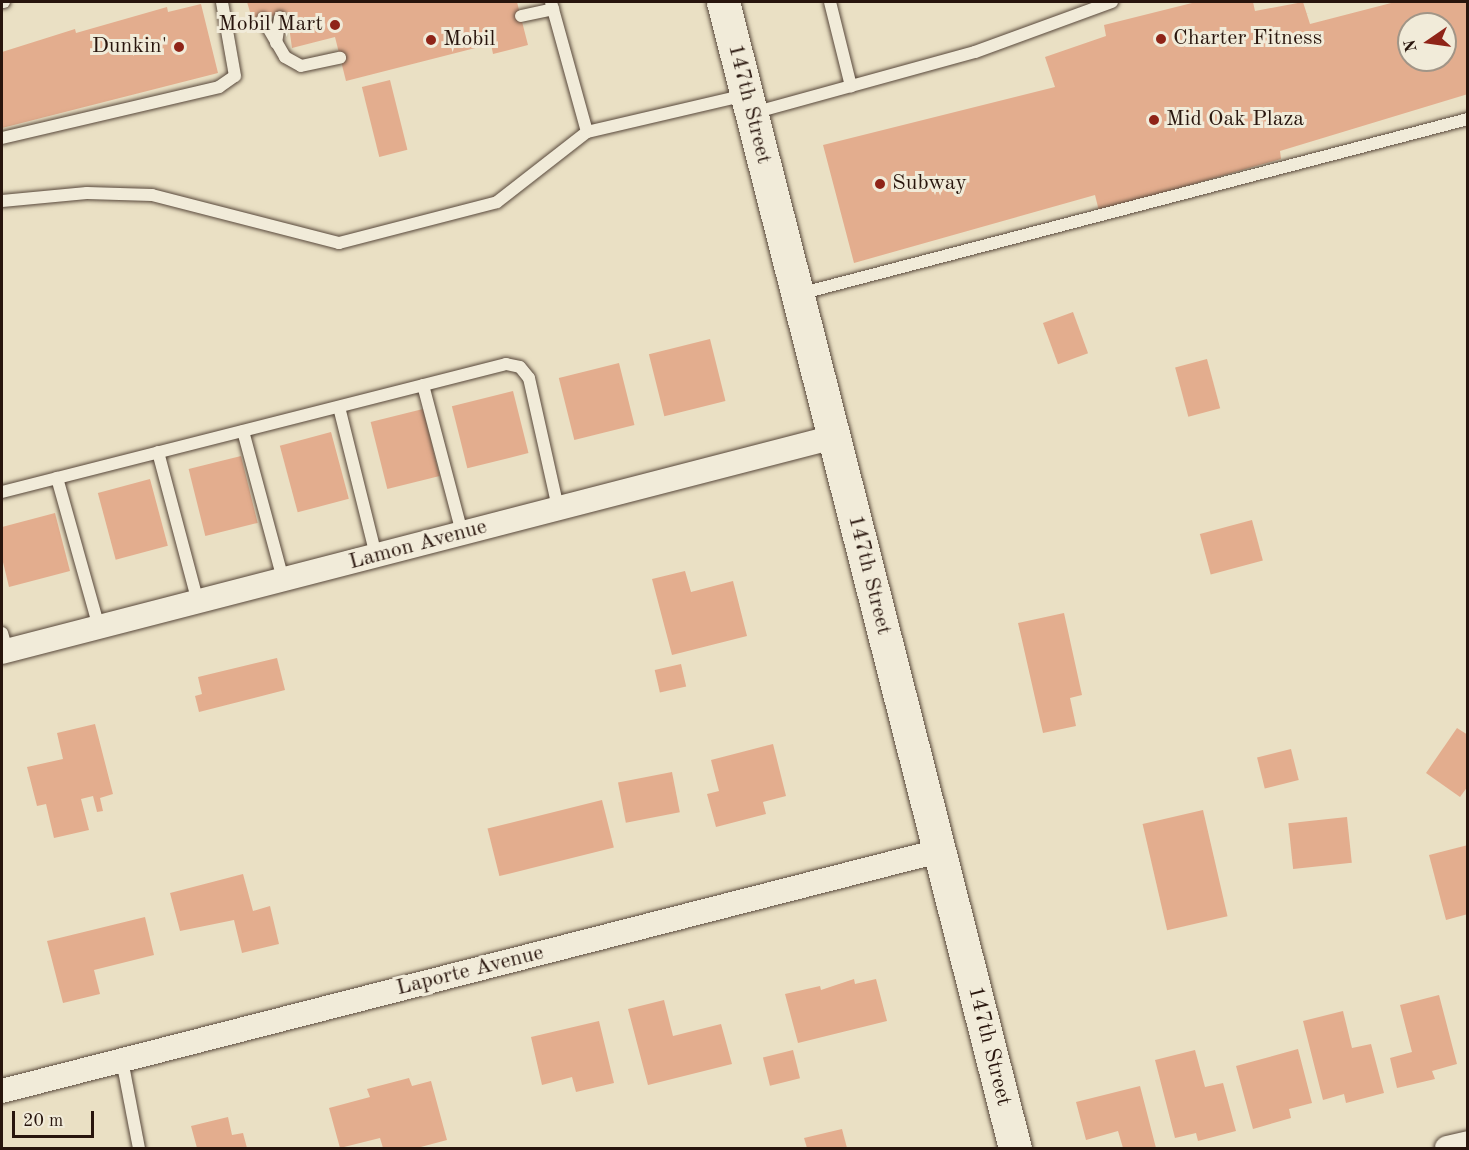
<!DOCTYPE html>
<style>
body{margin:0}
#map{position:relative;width:1469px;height:1150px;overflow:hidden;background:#eae0c4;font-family:"Old Standard TT",serif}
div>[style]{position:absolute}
.building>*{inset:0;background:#e3ad8e;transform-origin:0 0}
.roads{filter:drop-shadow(0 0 2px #58483b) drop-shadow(0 0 2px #58483b)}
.service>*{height:12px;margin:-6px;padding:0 6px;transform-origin:6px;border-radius:6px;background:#f1ebd9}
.minor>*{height:24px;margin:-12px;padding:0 12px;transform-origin:12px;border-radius:12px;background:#f1ebd9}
.secondary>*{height:33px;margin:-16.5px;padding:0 16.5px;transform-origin:16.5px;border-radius:16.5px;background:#f1ebd9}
.dots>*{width:16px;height:16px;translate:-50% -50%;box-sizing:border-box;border:3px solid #f1ebd9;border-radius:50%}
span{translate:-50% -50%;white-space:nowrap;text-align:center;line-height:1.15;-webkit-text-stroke:6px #f1ebd9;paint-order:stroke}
.poi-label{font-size:22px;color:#28150d}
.right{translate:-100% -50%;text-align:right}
.left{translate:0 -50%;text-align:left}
.street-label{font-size:22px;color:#28150d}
.frame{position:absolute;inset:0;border:3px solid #28150d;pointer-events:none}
.north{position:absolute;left:1397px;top:12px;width:60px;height:60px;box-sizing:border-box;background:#f1ebd9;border:2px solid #a19587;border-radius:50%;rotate:257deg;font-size:16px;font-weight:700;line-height:24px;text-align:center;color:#28150d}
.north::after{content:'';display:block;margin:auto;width:21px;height:27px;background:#8f2418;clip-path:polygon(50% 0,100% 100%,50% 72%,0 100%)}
.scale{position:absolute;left:12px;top:1111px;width:82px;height:27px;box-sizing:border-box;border:3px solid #28150d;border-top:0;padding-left:8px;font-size:18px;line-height:21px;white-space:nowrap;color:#28150d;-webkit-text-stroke:4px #f1ebd9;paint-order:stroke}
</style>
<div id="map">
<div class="building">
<div style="clip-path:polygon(247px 2px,517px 2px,528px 45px,493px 54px,491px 44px,346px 81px,335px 37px,292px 48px,287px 12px,253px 22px)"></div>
<div style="clip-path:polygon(evenodd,1196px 2px,1253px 2px,1255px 11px,1303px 2px,1310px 24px,1395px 2px,1468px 2px,1468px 94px,1280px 151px,1281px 159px,1099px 211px,1095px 195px,854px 263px,823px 145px,1055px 87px,1045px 57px,1106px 36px,1104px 25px,1196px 2px,1409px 24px,1445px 24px,1445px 60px,1409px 60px,1409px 24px)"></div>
<div style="clip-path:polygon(201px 4px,218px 73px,2px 128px,2px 52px,75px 29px,76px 33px,167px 7px,168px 12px)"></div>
<div style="left:390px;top:80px;width:72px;height:29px;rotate:76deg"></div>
<div style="left:1073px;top:312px;width:44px;height:32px;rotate:70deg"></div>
<div style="left:710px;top:339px;width:64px;height:63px;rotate:76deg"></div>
<div style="left:1207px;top:359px;width:51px;height:33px;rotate:75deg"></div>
<div style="left:619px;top:363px;width:64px;height:62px;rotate:76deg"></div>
<div style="left:513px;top:391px;width:64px;height:63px;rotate:76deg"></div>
<div style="left:423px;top:409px;width:69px;height:54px;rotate:76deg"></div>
<div style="left:331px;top:432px;width:69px;height:53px;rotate:75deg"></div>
<div style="left:241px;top:456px;width:69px;height:54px;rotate:76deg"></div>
<div style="left:150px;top:479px;width:69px;height:54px;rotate:75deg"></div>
<div style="clip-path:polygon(55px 513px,70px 571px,9px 587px,2px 558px,2px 527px)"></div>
<div style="left:1252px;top:520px;width:42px;height:54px;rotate:75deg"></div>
<div style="clip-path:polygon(685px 571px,691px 592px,733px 581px,747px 636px,672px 655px,652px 579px)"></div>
<div style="clip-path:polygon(1064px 613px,1082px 695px,1070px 698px,1076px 726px,1043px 733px,1018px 623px)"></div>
<div style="clip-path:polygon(277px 658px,285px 690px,199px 712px,195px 696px,202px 694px,198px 677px)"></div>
<div style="left:681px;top:664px;width:23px;height:27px;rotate:77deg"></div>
<div style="clip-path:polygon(95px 724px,113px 794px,100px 798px,103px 811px,97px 812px,93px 796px,81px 799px,89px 830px,54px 838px,46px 804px,37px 806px,27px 767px,63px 759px,57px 733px)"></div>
<div style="clip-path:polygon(1457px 728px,1468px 735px,1468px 786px,1460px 797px,1426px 773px)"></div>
<div style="clip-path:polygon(773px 744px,786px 796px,763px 802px,766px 814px,716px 827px,707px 794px,719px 791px,711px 760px)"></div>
<div style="left:1291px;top:749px;width:32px;height:35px;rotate:76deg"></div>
<div style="left:672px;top:772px;width:41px;height:55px;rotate:79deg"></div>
<div style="left:602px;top:800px;width:49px;height:118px;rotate:76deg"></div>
<div style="left:1203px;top:810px;width:109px;height:62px;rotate:77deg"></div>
<div style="left:1347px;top:817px;width:46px;height:59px;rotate:84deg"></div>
<div style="clip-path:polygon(1468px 845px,1468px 914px,1446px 920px,1429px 855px)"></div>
<div style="clip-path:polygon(243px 874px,253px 911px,270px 906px,279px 944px,242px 953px,234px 920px,180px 931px,170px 893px)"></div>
<div style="clip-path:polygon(145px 917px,154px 955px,94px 970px,100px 994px,63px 1003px,47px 941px)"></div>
<div style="clip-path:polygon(854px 979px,855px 984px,876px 979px,887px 1021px,798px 1043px,785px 994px,820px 986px,821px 990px)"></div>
<div style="clip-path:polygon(1439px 995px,1457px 1064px,1432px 1071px,1435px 1079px,1397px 1088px,1390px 1058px,1412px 1052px,1400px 1005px)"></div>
<div style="clip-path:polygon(664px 1000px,673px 1036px,721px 1024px,732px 1064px,648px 1085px,628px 1009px)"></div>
<div style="clip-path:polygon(1343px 1011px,1352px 1048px,1371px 1044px,1384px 1093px,1346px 1103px,1344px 1094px,1323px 1100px,1303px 1021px)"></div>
<div style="clip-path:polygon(599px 1021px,614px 1083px,576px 1092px,572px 1077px,542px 1085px,531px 1037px)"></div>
<div style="clip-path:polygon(1298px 1049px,1312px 1103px,1289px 1109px,1291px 1118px,1253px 1129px,1236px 1066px)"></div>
<div style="left:793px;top:1050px;width:29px;height:31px;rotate:76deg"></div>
<div style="clip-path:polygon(1195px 1050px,1205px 1087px,1223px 1083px,1236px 1131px,1198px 1141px,1196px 1133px,1175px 1138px,1155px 1060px)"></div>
<div style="clip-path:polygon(409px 1078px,412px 1086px,431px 1081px,447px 1140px,417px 1148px,383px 1148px,380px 1138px,340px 1148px,329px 1108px,370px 1097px,367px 1089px)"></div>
<div style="clip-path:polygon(1140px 1086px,1156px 1148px,1123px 1148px,1118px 1131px,1086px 1140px,1076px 1102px)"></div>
<div style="clip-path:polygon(228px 1117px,232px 1135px,243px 1133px,247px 1148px,197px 1148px,191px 1126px)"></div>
<div style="clip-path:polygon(842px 1129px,847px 1148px,807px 1148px,804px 1138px)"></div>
</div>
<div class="roads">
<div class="service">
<div style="left:2px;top:2px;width:2px"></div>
<div style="left:551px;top:2px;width:135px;rotate:74.5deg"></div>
<div style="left:830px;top:2px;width:87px;rotate:76deg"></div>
<div style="left:521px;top:16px;width:33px;rotate:-12deg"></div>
<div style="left:263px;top:19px;width:44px;rotate:59.9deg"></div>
<div style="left:285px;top:57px;width:18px;rotate:29deg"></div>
<div style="left:301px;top:66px;width:40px;rotate:-12deg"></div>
<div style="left:276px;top:43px;width:26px;rotate:-81deg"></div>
<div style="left:753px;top:113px;width:230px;rotate:-15.4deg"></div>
<div style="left:975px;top:52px;width:146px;rotate:-20.1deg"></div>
<div style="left:2px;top:138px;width:223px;rotate:-13.2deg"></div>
<div style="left:219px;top:87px;width:19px;rotate:-35deg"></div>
<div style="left:235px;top:76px;width:75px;rotate:-100deg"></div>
<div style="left:2px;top:201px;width:85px;rotate:-5.4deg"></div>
<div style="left:87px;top:193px;width:65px;rotate:1.8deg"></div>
<div style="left:152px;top:195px;width:193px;rotate:14.4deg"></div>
<div style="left:339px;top:243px;width:163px;rotate:-14.5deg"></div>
<div style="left:497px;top:202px;width:114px;rotate:-37.9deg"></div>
<div style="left:587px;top:132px;width:163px;rotate:-13.1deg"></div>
<div style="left:799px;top:294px;width:692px;rotate:-14.66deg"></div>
<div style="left:423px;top:385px;width:153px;rotate:75.2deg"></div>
<div style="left:339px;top:407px;width:153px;rotate:76deg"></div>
<div style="left:243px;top:431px;width:153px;rotate:74.9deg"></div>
<div style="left:158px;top:452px;width:155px;rotate:75.1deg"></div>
<div style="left:57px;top:478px;width:155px;rotate:74.3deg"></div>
<div style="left:2px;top:492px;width:520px;rotate:-14.25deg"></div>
<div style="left:506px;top:364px;width:14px;rotate:12deg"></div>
<div style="left:520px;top:367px;width:14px;rotate:51deg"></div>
<div style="left:529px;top:378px;width:133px;rotate:77.4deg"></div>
<div style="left:2px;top:633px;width:19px;rotate:74deg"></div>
<div style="left:122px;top:1060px;width:90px;rotate:79.1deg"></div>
</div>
<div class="minor">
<div style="left:2px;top:652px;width:859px;rotate:-14.49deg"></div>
<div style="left:2px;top:1091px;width:967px;rotate:-14.37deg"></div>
<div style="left:1447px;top:1148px;width:22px;rotate:-13deg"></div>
</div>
<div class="secondary">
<div style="left:723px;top:2px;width:1183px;rotate:75.71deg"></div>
</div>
</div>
<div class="dots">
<div style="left:335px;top:25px;background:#8f2418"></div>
<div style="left:1161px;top:39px;background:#8f2418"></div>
<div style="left:431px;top:40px;background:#8f2418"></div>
<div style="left:179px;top:47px;background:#8f2418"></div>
<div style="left:1154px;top:120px;background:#8f2418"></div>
<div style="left:880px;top:184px;background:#8f2418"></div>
</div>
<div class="poi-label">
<span class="right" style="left:323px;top:25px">Mobil Mart</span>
<span class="left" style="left:1173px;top:39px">Charter Fitness</span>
<span class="left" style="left:443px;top:40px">Mobil</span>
<span class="right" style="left:167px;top:47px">Dunkin'</span>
<span class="left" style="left:1166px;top:120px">Mid Oak Plaza</span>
<span class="left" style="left:892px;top:184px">Subway</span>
</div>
<div class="street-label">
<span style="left:749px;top:104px;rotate:76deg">147th Street</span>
<span style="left:418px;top:545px;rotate:-15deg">Lamon Avenue</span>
<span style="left:869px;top:575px;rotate:76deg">147th Street</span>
<span style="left:470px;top:971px;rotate:-14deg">Laporte Avenue</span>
<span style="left:989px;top:1046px;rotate:76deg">147th Street</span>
</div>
<div class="frame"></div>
<div class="north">N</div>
<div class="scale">20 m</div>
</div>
